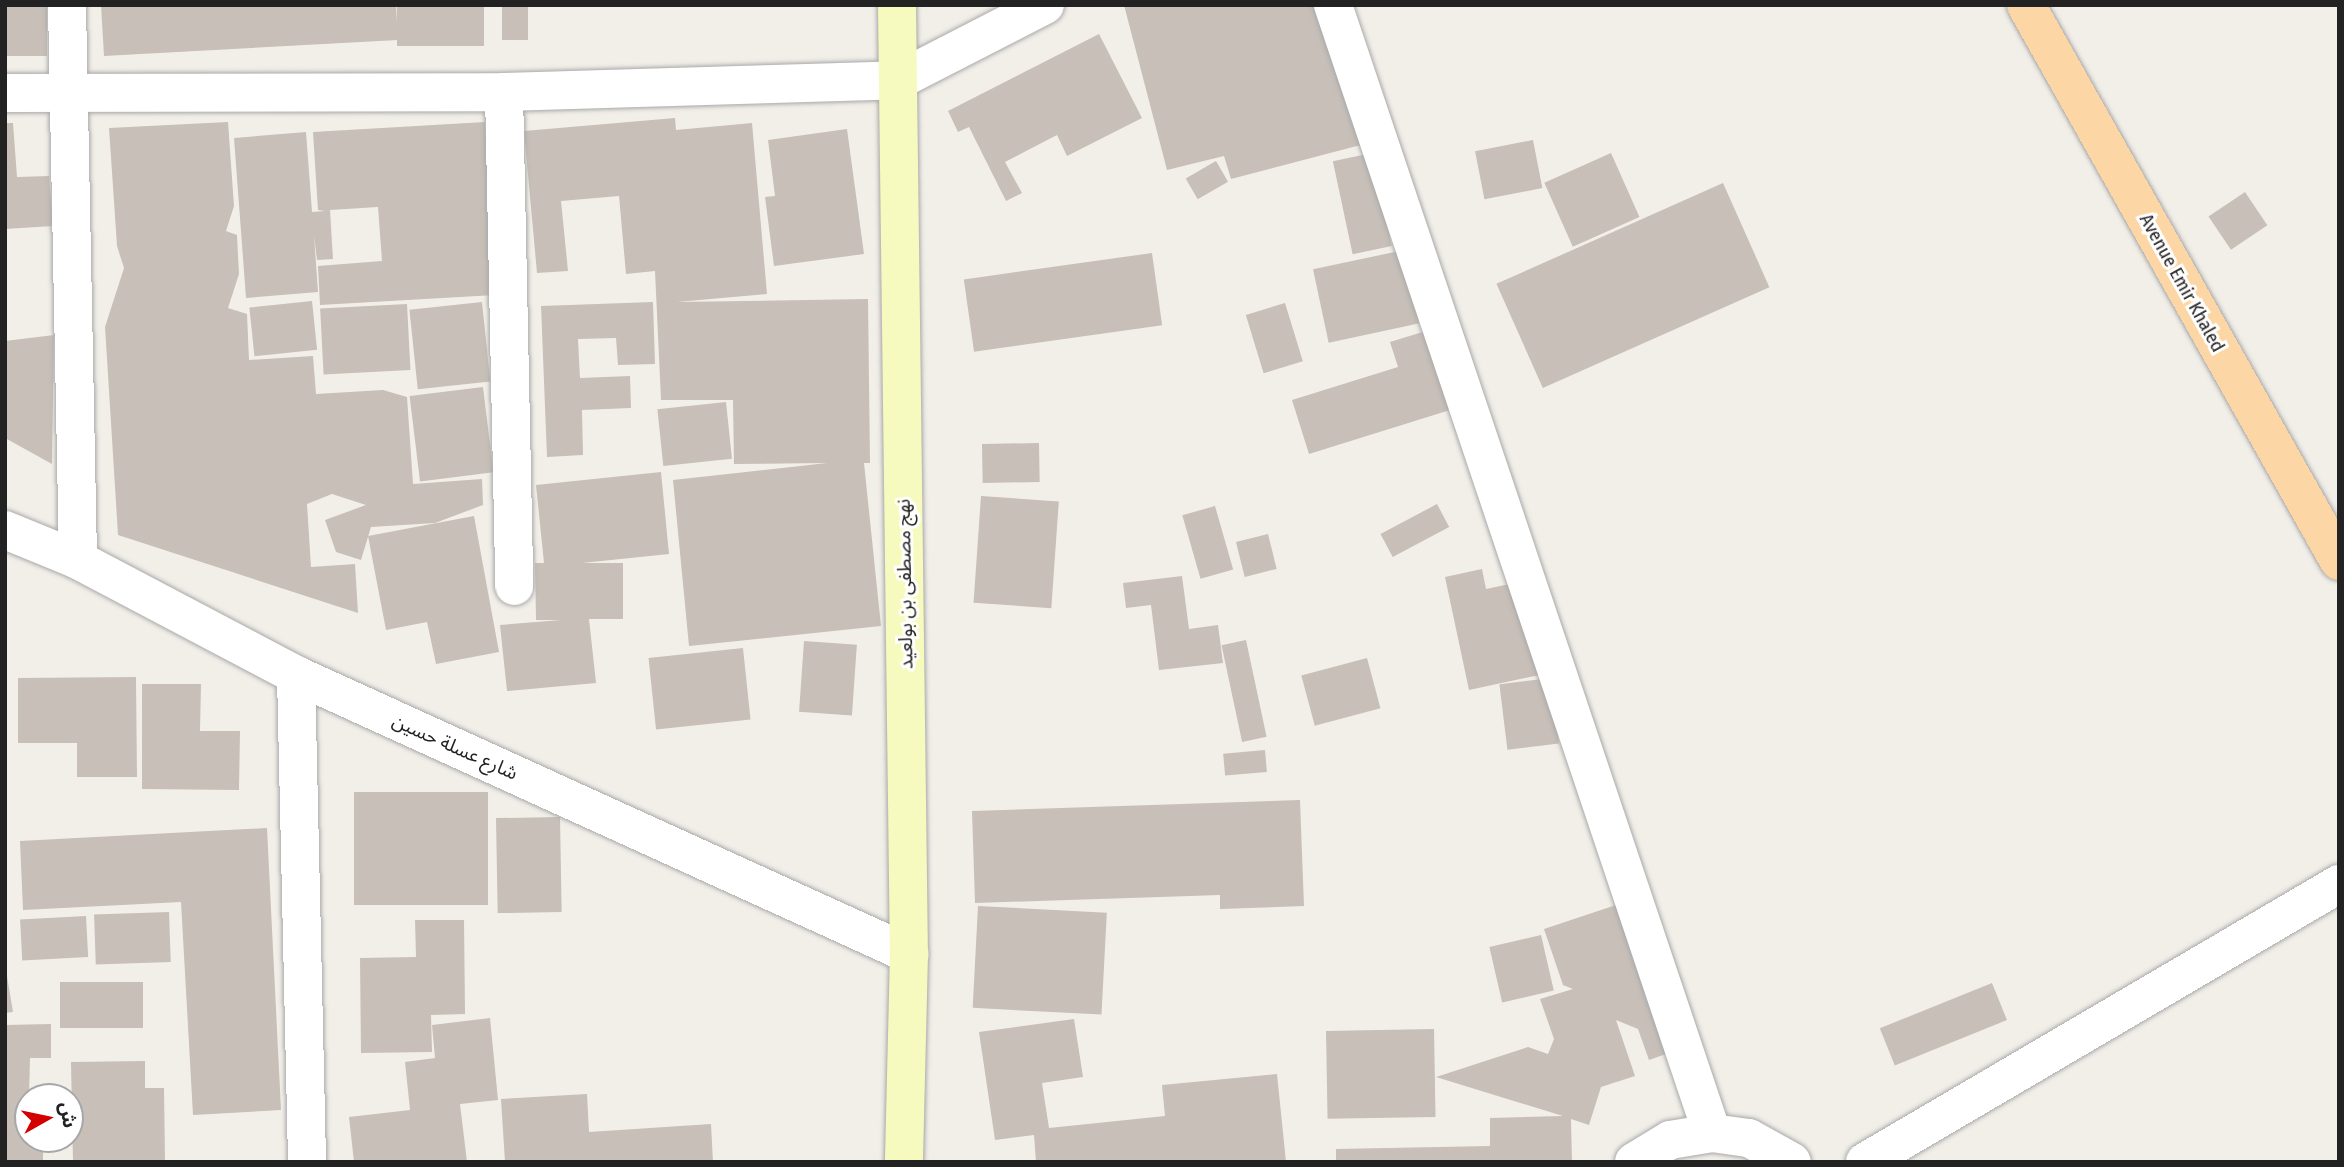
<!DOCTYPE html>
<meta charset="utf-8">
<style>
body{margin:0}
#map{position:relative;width:2344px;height:1167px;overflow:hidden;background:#f2efe9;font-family:"Fira Sans Condensed","Noto Sans Arabic",sans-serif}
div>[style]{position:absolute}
.building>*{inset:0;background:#c7bfb8;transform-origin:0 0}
.roads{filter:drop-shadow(0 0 2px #a9a9a9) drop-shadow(0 0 2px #a9a9a9)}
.street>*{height:38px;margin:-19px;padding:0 19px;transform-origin:19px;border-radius:19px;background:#fff}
.secondary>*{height:38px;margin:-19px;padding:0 19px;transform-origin:19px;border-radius:19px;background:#f7fabf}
.primary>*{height:38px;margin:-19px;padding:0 19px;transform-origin:19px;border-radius:19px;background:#fcd6a4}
span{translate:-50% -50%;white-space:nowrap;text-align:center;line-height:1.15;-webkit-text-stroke:6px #fff;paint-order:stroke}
.street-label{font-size:19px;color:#222}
.frame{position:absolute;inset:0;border:7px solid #222;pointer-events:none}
.north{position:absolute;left:14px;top:1083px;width:70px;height:70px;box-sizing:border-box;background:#fff;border:2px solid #a7a7a7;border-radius:50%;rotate:81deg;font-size:19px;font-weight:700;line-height:28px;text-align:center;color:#222}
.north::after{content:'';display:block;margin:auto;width:24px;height:32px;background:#d40000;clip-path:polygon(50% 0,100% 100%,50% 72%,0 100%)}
</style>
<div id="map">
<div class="building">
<div style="left:5px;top:5px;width:42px;height:51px"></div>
<div style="clip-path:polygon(101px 5px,396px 5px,398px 40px,104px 56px)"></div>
<div style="left:397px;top:5px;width:87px;height:41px"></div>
<div style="left:502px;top:5px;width:26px;height:35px"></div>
<div style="clip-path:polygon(1124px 5px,1341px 5px,1376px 141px,1231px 179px,1224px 156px,1167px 170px)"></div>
<div style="clip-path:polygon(1099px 34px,1142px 118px,1067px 156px,1057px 135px,1005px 162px,1022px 193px,1006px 201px,969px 127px,958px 132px,948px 111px)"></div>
<div style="clip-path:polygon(675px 118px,676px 130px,752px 123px,767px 294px,677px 302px,868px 299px,870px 463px,864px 463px,881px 626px,689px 646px,673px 480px,827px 463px,734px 464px,733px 400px,661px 400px,655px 271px,626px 274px,619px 196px,561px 201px,568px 271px,537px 273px,524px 131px)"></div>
<div style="clip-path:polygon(228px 122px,234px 206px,226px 231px,237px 235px,239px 274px,228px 308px,247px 314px,249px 360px,313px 356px,316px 394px,383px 390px,407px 397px,413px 484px,482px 479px,483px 505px,435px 523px,371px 527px,361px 560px,336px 552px,325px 520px,366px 505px,332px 494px,307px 504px,311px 567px,355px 564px,358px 613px,118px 535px,105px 327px,124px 268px,117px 246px,109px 128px)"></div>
<div style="clip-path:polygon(485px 122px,495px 295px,320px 305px,318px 266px,382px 261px,378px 207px,330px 210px,333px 259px,317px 260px,314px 235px,318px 292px,246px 298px,234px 138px,306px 132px,312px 212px,325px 211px,318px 210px,313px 132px)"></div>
<div style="clip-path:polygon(5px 123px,13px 123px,17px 177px,49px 176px,53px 226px,5px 229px)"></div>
<div style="clip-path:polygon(847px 129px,864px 254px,774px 266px,765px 197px,775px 196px,768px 140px)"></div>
<div style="left:1533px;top:140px;width:49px;height:59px;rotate:79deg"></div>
<div style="left:1372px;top:153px;width:95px;height:40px;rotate:78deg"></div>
<div style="left:1611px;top:153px;width:70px;height:73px;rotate:66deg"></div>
<div style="left:1216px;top:161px;width:24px;height:35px;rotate:60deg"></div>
<div style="left:1723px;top:183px;width:114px;height:248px;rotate:66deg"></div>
<div style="left:2245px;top:192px;width:40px;height:44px;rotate:56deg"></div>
<div style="left:1404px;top:250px;width:75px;height:93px;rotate:78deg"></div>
<div style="left:1152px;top:253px;width:73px;height:190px;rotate:82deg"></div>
<div style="left:312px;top:301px;width:49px;height:63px;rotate:84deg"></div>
<div style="left:482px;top:302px;width:80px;height:73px;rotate:84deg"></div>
<div style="clip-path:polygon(653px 302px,655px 364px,618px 365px,616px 338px,578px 339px,580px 378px,630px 376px,631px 408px,582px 410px,583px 455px,547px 457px,541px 306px)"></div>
<div style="left:1285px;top:303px;width:61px;height:41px;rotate:73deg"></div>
<div style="left:407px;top:304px;width:66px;height:87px;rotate:87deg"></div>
<div style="clip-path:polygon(1442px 326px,1466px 405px,1309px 454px,1292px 400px,1398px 367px,1390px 342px)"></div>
<div style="clip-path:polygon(54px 335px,52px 464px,5px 438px,5px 341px)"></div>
<div style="left:483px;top:387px;width:86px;height:74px;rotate:83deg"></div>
<div style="left:726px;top:402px;width:57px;height:69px;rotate:84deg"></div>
<div style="left:1039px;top:443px;width:39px;height:57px;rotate:89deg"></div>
<div style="clip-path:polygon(661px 472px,669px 554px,582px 563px,623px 563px,623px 619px,589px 619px,596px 683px,507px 691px,500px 625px,561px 620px,536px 620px,535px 563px,544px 563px,536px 485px)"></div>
<div style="left:981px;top:496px;width:78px;height:107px;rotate:4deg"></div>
<div style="left:1437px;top:504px;width:26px;height:64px;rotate:62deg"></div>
<div style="left:1215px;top:506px;width:66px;height:34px;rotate:74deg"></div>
<div style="clip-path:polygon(474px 516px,499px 652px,436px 664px,427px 622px,386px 630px,368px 536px)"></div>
<div style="left:1268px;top:534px;width:36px;height:33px;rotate:76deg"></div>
<div style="clip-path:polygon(1482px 569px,1486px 589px,1524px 581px,1544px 674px,1469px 690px,1445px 577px)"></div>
<div style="clip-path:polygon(1182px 576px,1189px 629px,1218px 625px,1223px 663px,1159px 670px,1151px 605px,1126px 608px,1123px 583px)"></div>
<div style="left:1246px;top:640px;width:99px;height:25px;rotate:78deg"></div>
<div style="left:804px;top:641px;width:53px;height:71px;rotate:4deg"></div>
<div style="left:743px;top:648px;width:72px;height:95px;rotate:84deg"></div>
<div style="left:1367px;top:658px;width:52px;height:68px;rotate:75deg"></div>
<div style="clip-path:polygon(136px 677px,137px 777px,77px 777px,77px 743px,18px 743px,18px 678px)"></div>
<div style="left:1551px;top:678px;width:66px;height:52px;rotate:83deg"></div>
<div style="clip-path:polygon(142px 684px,201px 684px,200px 731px,240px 731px,239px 790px,142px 789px)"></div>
<div style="left:1265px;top:750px;width:22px;height:42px;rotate:85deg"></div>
<div style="left:354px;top:792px;width:134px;height:113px"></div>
<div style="clip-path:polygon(1300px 800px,1304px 906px,1220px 909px,1220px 895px,975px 903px,972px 811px)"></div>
<div style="left:560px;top:817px;width:95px;height:64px;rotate:89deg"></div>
<div style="clip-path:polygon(267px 828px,281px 1110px,193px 1115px,181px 902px,23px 910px,20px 841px)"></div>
<div style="clip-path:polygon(1634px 899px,1683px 1048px,1649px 1060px,1638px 1029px,1616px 1020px,1635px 1076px,1601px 1087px,1589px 1125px,1571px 1119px,1572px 1162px,1336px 1162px,1336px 1149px,1490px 1146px,1490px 1118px,1563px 1116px,1436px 1077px,1528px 1047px,1548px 1054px,1554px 1039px,1540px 999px,1573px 989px,1563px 985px,1544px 929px)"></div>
<div style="left:978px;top:906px;width:129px;height:102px;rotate:3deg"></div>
<div style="left:169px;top:912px;width:50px;height:75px;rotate:88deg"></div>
<div style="left:86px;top:916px;width:41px;height:66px;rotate:87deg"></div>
<div style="clip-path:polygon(415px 920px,464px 920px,465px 1014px,431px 1015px,432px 1052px,361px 1053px,360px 958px,416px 957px)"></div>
<div style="left:1541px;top:935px;width:57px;height:53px;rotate:77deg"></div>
<div style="clip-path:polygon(5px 964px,13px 1012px,5px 1013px)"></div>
<div style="left:60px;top:982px;width:83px;height:46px"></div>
<div style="left:1992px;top:983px;width:40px;height:121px;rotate:68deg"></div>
<div style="clip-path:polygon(490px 1018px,498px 1100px,460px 1104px,467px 1162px,354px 1162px,349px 1117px,410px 1110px,405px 1062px,435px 1058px,432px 1025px)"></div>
<div style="clip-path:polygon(1074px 1019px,1083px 1077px,1042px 1083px,1049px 1128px,1165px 1116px,1162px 1085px,1277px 1074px,1286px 1162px,1036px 1162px,1034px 1135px,995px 1140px,979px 1032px)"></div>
<div style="clip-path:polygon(51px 1024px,51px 1058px,30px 1058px,28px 1139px,30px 1146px,43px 1146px,43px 1162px,5px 1162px,5px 1025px)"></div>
<div style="left:1434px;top:1029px;width:88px;height:108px;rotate:89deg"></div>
<div style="clip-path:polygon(145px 1061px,145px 1088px,164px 1088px,165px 1162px,73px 1162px,71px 1062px)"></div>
<div style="clip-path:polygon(587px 1094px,589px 1132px,711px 1124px,713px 1162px,505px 1162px,501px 1099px)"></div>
</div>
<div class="roads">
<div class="street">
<div style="left:67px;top:5px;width:555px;rotate:88.86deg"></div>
<div style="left:1333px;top:5px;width:1190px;rotate:71.43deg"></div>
<div style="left:504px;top:92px;width:494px;rotate:88.8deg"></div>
<div style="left:5px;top:93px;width:499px;rotate:-0.1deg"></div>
<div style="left:504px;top:92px;width:395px;rotate:-1.7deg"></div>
<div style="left:899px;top:80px;width:164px;rotate:-27.2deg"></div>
<div style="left:5px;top:530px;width:79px;rotate:22.3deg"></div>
<div style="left:78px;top:560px;width:246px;rotate:27.8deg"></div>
<div style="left:296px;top:675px;width:674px;rotate:24.47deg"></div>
<div style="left:296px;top:675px;width:487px;rotate:88.7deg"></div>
<div style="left:1634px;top:1162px;width:42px;rotate:-31.4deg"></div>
<div style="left:1670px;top:1140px;width:43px;rotate:-9.5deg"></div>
<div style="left:1712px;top:1133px;width:37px;rotate:8deg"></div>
<div style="left:1749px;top:1138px;width:49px;rotate:29.2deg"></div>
<div style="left:1865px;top:1162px;width:550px;rotate:-30.39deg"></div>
</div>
<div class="secondary">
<div style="left:897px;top:5px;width:949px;rotate:89.28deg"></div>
<div style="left:909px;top:954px;width:208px;rotate:91.4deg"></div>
</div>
<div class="primary">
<div style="left:2026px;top:5px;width:638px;rotate:60.62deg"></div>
</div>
</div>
<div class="street-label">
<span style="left:2182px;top:283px;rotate:61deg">Avenue Emir Khaled</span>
<span style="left:905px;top:584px;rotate:-91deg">نهج مصطفى بن بولعيد</span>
<span style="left:455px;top:747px;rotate:24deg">شارع عسلة حسين</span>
</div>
<div class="frame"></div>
<div class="north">ش</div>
</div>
